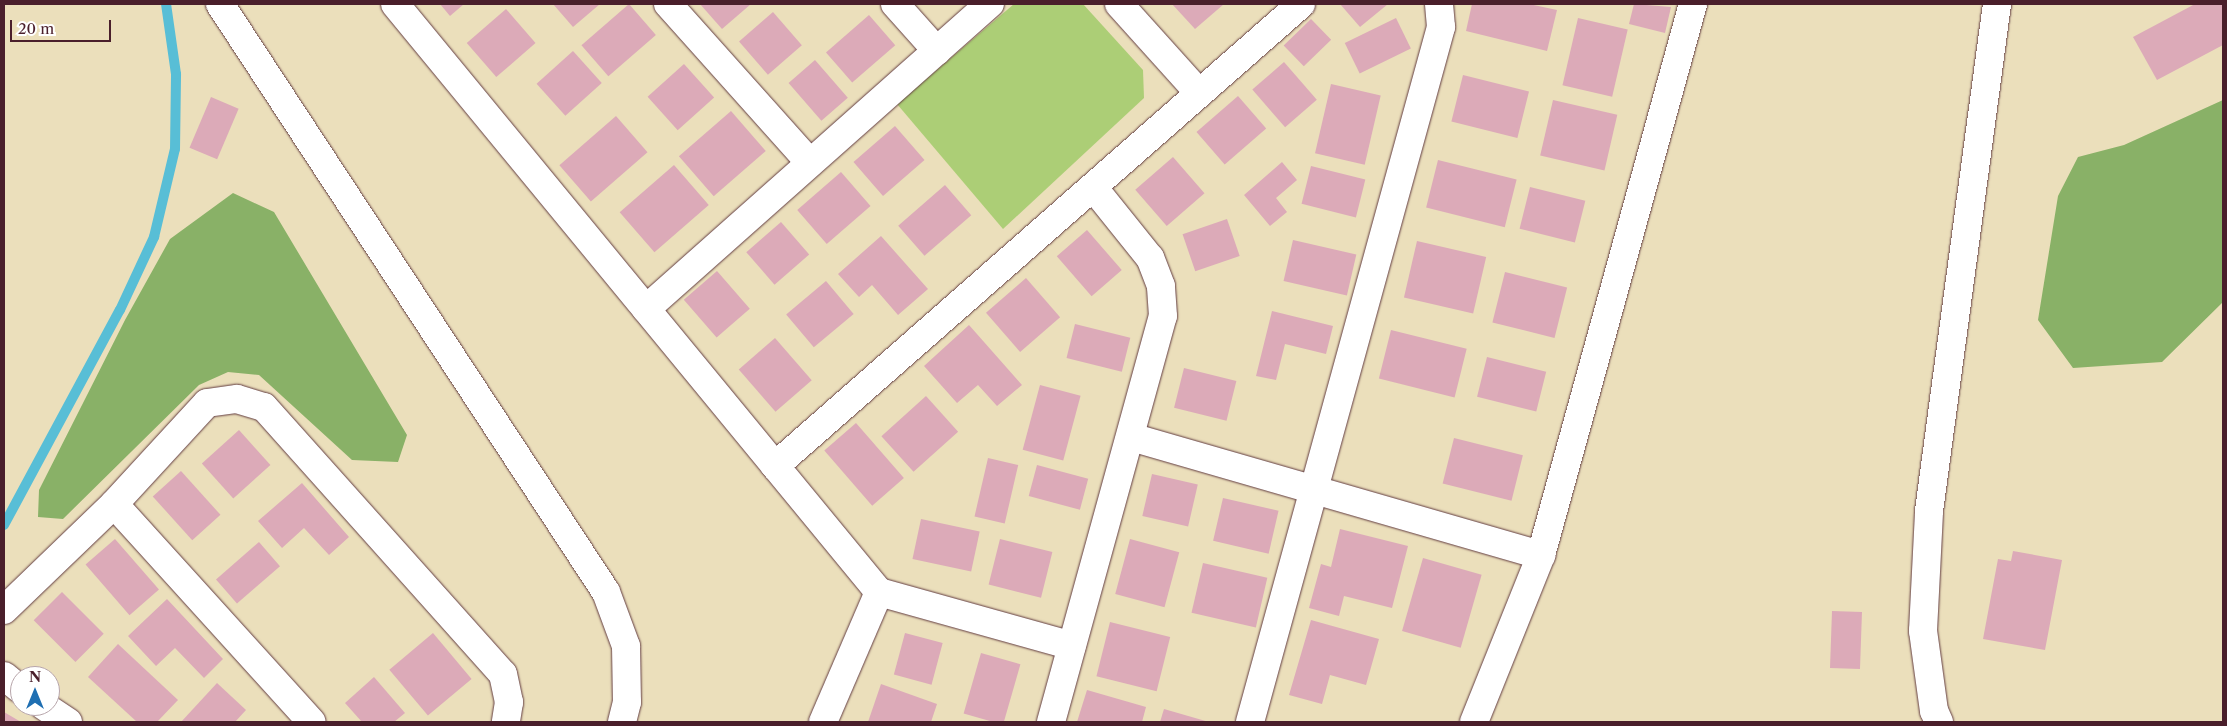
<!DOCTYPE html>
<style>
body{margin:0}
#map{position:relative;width:2227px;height:726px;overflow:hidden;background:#ebdfbb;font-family:"Libre Caslon Text",serif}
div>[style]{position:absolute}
.green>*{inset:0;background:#acce76}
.forest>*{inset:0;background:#89b167}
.stream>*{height:10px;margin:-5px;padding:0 5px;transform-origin:5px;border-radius:5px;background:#58bed6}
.building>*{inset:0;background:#dcaab8;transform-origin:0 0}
.roads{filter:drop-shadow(0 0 1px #623c41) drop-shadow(0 0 1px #623c41)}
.minor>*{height:28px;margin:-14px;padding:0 14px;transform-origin:14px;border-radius:14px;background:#fff}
span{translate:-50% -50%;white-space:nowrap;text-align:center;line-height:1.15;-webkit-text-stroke:4px #fff;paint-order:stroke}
.frame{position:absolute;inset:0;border:5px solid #4a1f2b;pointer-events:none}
.north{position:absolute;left:10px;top:666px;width:50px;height:50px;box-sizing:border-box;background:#fff;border:1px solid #b7a5aa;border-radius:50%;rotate:0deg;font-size:14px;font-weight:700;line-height:20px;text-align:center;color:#4a1f2b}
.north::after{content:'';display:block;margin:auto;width:18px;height:22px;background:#1f6fb2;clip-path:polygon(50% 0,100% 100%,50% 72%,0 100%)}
.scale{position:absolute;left:10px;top:20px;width:101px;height:22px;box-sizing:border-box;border:2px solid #4a1f2b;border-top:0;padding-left:6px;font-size:15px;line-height:18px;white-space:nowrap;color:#4a1f2b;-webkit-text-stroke:4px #fff;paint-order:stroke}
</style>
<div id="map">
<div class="green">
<div style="clip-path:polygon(1014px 4px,1083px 4px,1143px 70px,1144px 98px,1003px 229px,897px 104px)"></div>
</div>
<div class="forest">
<div style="clip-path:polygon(2223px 100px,2223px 302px,2162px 362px,2073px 368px,2038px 320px,2058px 196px,2078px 157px,2124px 145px)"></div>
<div style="clip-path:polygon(233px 193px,274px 212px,407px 435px,398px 462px,352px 460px,259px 375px,228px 372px,199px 385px,63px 519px,38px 517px,39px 490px,125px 320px,170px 239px)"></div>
</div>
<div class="stream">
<div style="left:4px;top:525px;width:244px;rotate:-61.7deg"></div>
<div style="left:120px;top:310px;width:81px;rotate:-65deg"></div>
<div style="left:154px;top:237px;width:90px;rotate:-76.6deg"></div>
<div style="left:175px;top:149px;width:75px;rotate:-89.2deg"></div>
<div style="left:176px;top:74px;width:71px;rotate:-98.1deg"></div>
</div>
<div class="building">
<div style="clip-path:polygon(440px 4px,464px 4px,450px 16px)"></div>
<div style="clip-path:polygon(553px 4px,600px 4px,573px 27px)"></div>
<div style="left:629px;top:4px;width:41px;height:63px;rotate:49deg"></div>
<div style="clip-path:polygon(700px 4px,751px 4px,722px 29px)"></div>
<div style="clip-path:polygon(1172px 4px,1224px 4px,1195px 29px)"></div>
<div style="clip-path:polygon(1340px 4px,1388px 4px,1360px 27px)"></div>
<div style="clip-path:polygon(1472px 4px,1529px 4px,1557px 10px,1547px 51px,1466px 31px)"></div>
<div style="clip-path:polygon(1634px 4px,1671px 7px,1665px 33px,1629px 24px)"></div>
<div style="clip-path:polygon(2195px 4px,2223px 4px,2223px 45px,2157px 80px,2133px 37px)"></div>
<div style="left:506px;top:9px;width:45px;height:52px;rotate:49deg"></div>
<div style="left:773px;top:12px;width:44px;height:45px;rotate:49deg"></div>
<div style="left:869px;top:15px;width:40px;height:57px;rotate:49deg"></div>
<div style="left:1396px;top:18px;width:34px;height:57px;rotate:64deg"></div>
<div style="left:1578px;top:18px;width:51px;height:69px;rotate:13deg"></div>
<div style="left:1311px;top:19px;width:29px;height:38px;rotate:46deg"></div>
<div style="left:573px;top:51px;width:43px;height:49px;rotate:48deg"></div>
<div style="left:815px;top:60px;width:50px;height:35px;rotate:49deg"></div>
<div style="left:1284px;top:62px;width:50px;height:42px;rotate:49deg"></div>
<div style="left:684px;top:64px;width:45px;height:49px;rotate:48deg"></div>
<div style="left:1463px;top:75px;width:68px;height:48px;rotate:14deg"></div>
<div style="left:1331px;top:84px;width:51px;height:71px;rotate:13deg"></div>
<div style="left:1238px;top:96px;width:43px;height:55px;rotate:49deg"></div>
<div style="left:211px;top:97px;width:30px;height:55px;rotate:23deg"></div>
<div style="left:1553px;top:100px;width:66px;height:57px;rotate:13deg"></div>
<div style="left:731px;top:111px;width:53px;height:69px;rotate:49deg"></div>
<div style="left:616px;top:116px;width:48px;height:75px;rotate:49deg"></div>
<div style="left:895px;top:126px;width:45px;height:55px;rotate:49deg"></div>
<div style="left:1173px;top:157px;width:48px;height:50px;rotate:49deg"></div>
<div style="left:1438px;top:160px;width:81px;height:49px;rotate:14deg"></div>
<div style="clip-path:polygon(1282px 162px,1297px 180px,1276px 198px,1287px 212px,1270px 226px,1244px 195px)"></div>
<div style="left:674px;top:165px;width:53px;height:72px;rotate:49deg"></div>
<div style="left:1311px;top:166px;width:56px;height:39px;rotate:14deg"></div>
<div style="left:841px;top:172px;width:45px;height:58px;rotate:49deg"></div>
<div style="left:945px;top:185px;width:40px;height:62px;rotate:49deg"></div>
<div style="left:1530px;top:187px;width:57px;height:43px;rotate:14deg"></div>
<div style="left:1227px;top:219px;width:39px;height:47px;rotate:71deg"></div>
<div style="left:781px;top:222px;width:43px;height:46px;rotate:49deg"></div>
<div style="left:1087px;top:230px;width:53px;height:40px;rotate:49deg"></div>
<div style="clip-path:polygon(881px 236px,928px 289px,898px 315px,872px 285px,859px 297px,838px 274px)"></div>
<div style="left:1293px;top:240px;width:65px;height:42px;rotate:13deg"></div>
<div style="left:1417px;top:241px;width:71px;height:58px;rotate:13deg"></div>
<div style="left:717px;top:271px;width:50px;height:44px;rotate:49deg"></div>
<div style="left:1505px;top:272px;width:64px;height:52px;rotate:14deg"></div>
<div style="left:1026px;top:278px;width:52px;height:53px;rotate:49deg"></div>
<div style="left:826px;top:281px;width:43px;height:52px;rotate:50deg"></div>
<div style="clip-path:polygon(1272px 311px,1333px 326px,1326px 354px,1285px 344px,1276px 380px,1256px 376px)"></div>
<div style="left:1075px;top:324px;width:57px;height:35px;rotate:14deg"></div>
<div style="clip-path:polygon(969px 325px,1022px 385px,997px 406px,978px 385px,957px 403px,924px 366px)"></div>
<div style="left:1391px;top:330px;width:78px;height:50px;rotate:14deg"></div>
<div style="left:775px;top:338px;width:56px;height:48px;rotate:49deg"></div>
<div style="left:1487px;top:357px;width:61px;height:41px;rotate:14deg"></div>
<div style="left:1184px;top:368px;width:54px;height:41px;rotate:14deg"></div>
<div style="left:1040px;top:385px;width:42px;height:67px;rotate:15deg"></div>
<div style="left:926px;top:396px;width:48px;height:60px;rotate:48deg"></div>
<div style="left:856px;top:423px;width:73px;height:42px;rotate:49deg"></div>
<div style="left:239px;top:430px;width:47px;height:50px;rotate:48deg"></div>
<div style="left:1454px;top:438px;width:71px;height:47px;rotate:14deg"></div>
<div style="left:988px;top:458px;width:31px;height:60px;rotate:13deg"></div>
<div style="left:1037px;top:465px;width:53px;height:32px;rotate:15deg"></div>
<div style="left:181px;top:471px;width:59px;height:38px;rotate:48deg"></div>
<div style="left:1152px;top:474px;width:47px;height:43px;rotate:13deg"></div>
<div style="clip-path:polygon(302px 483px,349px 537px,329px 555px,304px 528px,282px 548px,258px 521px)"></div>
<div style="left:1223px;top:498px;width:57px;height:44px;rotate:13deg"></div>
<div style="left:921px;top:519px;width:60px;height:41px;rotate:12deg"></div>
<div style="clip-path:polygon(1340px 529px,1408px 546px,1392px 608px,1344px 596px,1339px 616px,1309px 608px,1321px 564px,1331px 567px)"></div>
<div style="left:115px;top:539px;width:67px;height:39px;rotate:49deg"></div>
<div style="left:1000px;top:539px;width:54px;height:47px;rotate:14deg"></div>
<div style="left:1130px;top:539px;width:51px;height:57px;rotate:15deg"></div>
<div style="left:259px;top:542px;width:32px;height:57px;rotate:49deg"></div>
<div style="clip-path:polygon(2013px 551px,2062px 560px,2045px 650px,1983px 639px,1998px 559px,2011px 561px)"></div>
<div style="left:1423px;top:558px;width:61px;height:76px;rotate:16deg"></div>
<div style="left:1203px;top:563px;width:66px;height:51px;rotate:13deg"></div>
<div style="left:62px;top:592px;width:59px;height:40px;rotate:45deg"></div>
<div style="clip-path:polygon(167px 599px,223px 659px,204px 678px,175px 648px,156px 666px,128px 636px)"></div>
<div style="left:1832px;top:611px;width:30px;height:57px;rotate:2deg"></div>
<div style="clip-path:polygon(1311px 620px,1379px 639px,1366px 685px,1330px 675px,1322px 704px,1289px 695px)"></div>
<div style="left:1110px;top:622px;width:62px;height:56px;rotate:14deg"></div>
<div style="left:433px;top:633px;width:60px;height:57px;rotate:50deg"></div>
<div style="left:905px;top:633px;width:39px;height:43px;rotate:15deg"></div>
<div style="clip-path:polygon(118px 644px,178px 700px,157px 722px,137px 722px,88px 677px)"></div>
<div style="left:981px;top:653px;width:41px;height:63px;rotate:16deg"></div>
<div style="clip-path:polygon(374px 677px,405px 713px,394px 722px,362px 722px,345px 703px)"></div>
<div style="clip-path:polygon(217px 683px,246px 710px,235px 722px,181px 722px)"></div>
<div style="clip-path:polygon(881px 684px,937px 704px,931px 722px,868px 722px)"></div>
<div style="clip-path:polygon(1087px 690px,1146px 707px,1142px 722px,1077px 722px)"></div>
<div style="clip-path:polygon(1164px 709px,1209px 722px,1160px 722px)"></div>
<div style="clip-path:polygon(4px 712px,21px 722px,4px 722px)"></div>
</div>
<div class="roads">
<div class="minor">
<div style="left:220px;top:4px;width:703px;rotate:56.72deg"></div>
<div style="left:606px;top:592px;width:58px;rotate:69.7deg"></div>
<div style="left:626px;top:646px;width:56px;rotate:89deg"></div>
<div style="left:627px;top:702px;width:21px;rotate:104deg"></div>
<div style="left:395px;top:4px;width:762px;rotate:50.54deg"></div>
<div style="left:879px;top:592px;width:200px;rotate:15.6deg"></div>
<div style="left:668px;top:4px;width:213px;rotate:48.2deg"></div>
<div style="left:895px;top:4px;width:63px;rotate:48.2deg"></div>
<div style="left:1119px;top:4px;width:120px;rotate:48deg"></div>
<div style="left:646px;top:309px;width:460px;rotate:-41.6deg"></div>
<div style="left:1131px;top:437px;width:427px;rotate:16.1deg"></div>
<div style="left:775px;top:466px;width:700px;rotate:-41.29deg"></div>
<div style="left:114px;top:504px;width:294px;rotate:47.8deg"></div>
<div style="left:4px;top:610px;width:153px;rotate:-43.9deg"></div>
<div style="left:114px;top:504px;width:137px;rotate:-47.4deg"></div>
<div style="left:207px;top:403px;width:30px;rotate:-8deg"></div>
<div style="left:237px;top:399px;width:28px;rotate:17deg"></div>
<div style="left:264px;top:407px;width:358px;rotate:48.2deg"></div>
<div style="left:503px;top:674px;width:29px;rotate:78deg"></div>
<div style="left:509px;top:702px;width:20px;rotate:99deg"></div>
<div style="left:4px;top:676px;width:21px;rotate:39deg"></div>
<div style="left:44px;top:706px;width:29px;rotate:34deg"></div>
<div style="left:823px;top:722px;width:142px;rotate:-66.7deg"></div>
<div style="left:1051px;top:722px;width:421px;rotate:-74.6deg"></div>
<div style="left:1163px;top:316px;width:30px;rotate:-94deg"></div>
<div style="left:1161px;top:286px;width:30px;rotate:-111deg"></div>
<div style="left:1150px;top:258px;width:91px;rotate:-128.8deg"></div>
<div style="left:1250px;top:722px;width:721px;rotate:-74.63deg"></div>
<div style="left:1441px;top:27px;width:23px;rotate:-95deg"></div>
<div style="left:1474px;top:722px;width:180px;rotate:-68.1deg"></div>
<div style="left:1541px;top:555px;width:572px;rotate:-74.58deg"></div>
<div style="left:1939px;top:722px;width:12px;rotate:-114deg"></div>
<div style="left:1934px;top:711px;width:81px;rotate:-97.8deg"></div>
<div style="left:1923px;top:631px;width:120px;rotate:-87.1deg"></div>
<div style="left:1929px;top:511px;width:512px;rotate:-82.36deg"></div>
</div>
</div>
<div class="frame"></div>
<div class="north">N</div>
<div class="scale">20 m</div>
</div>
